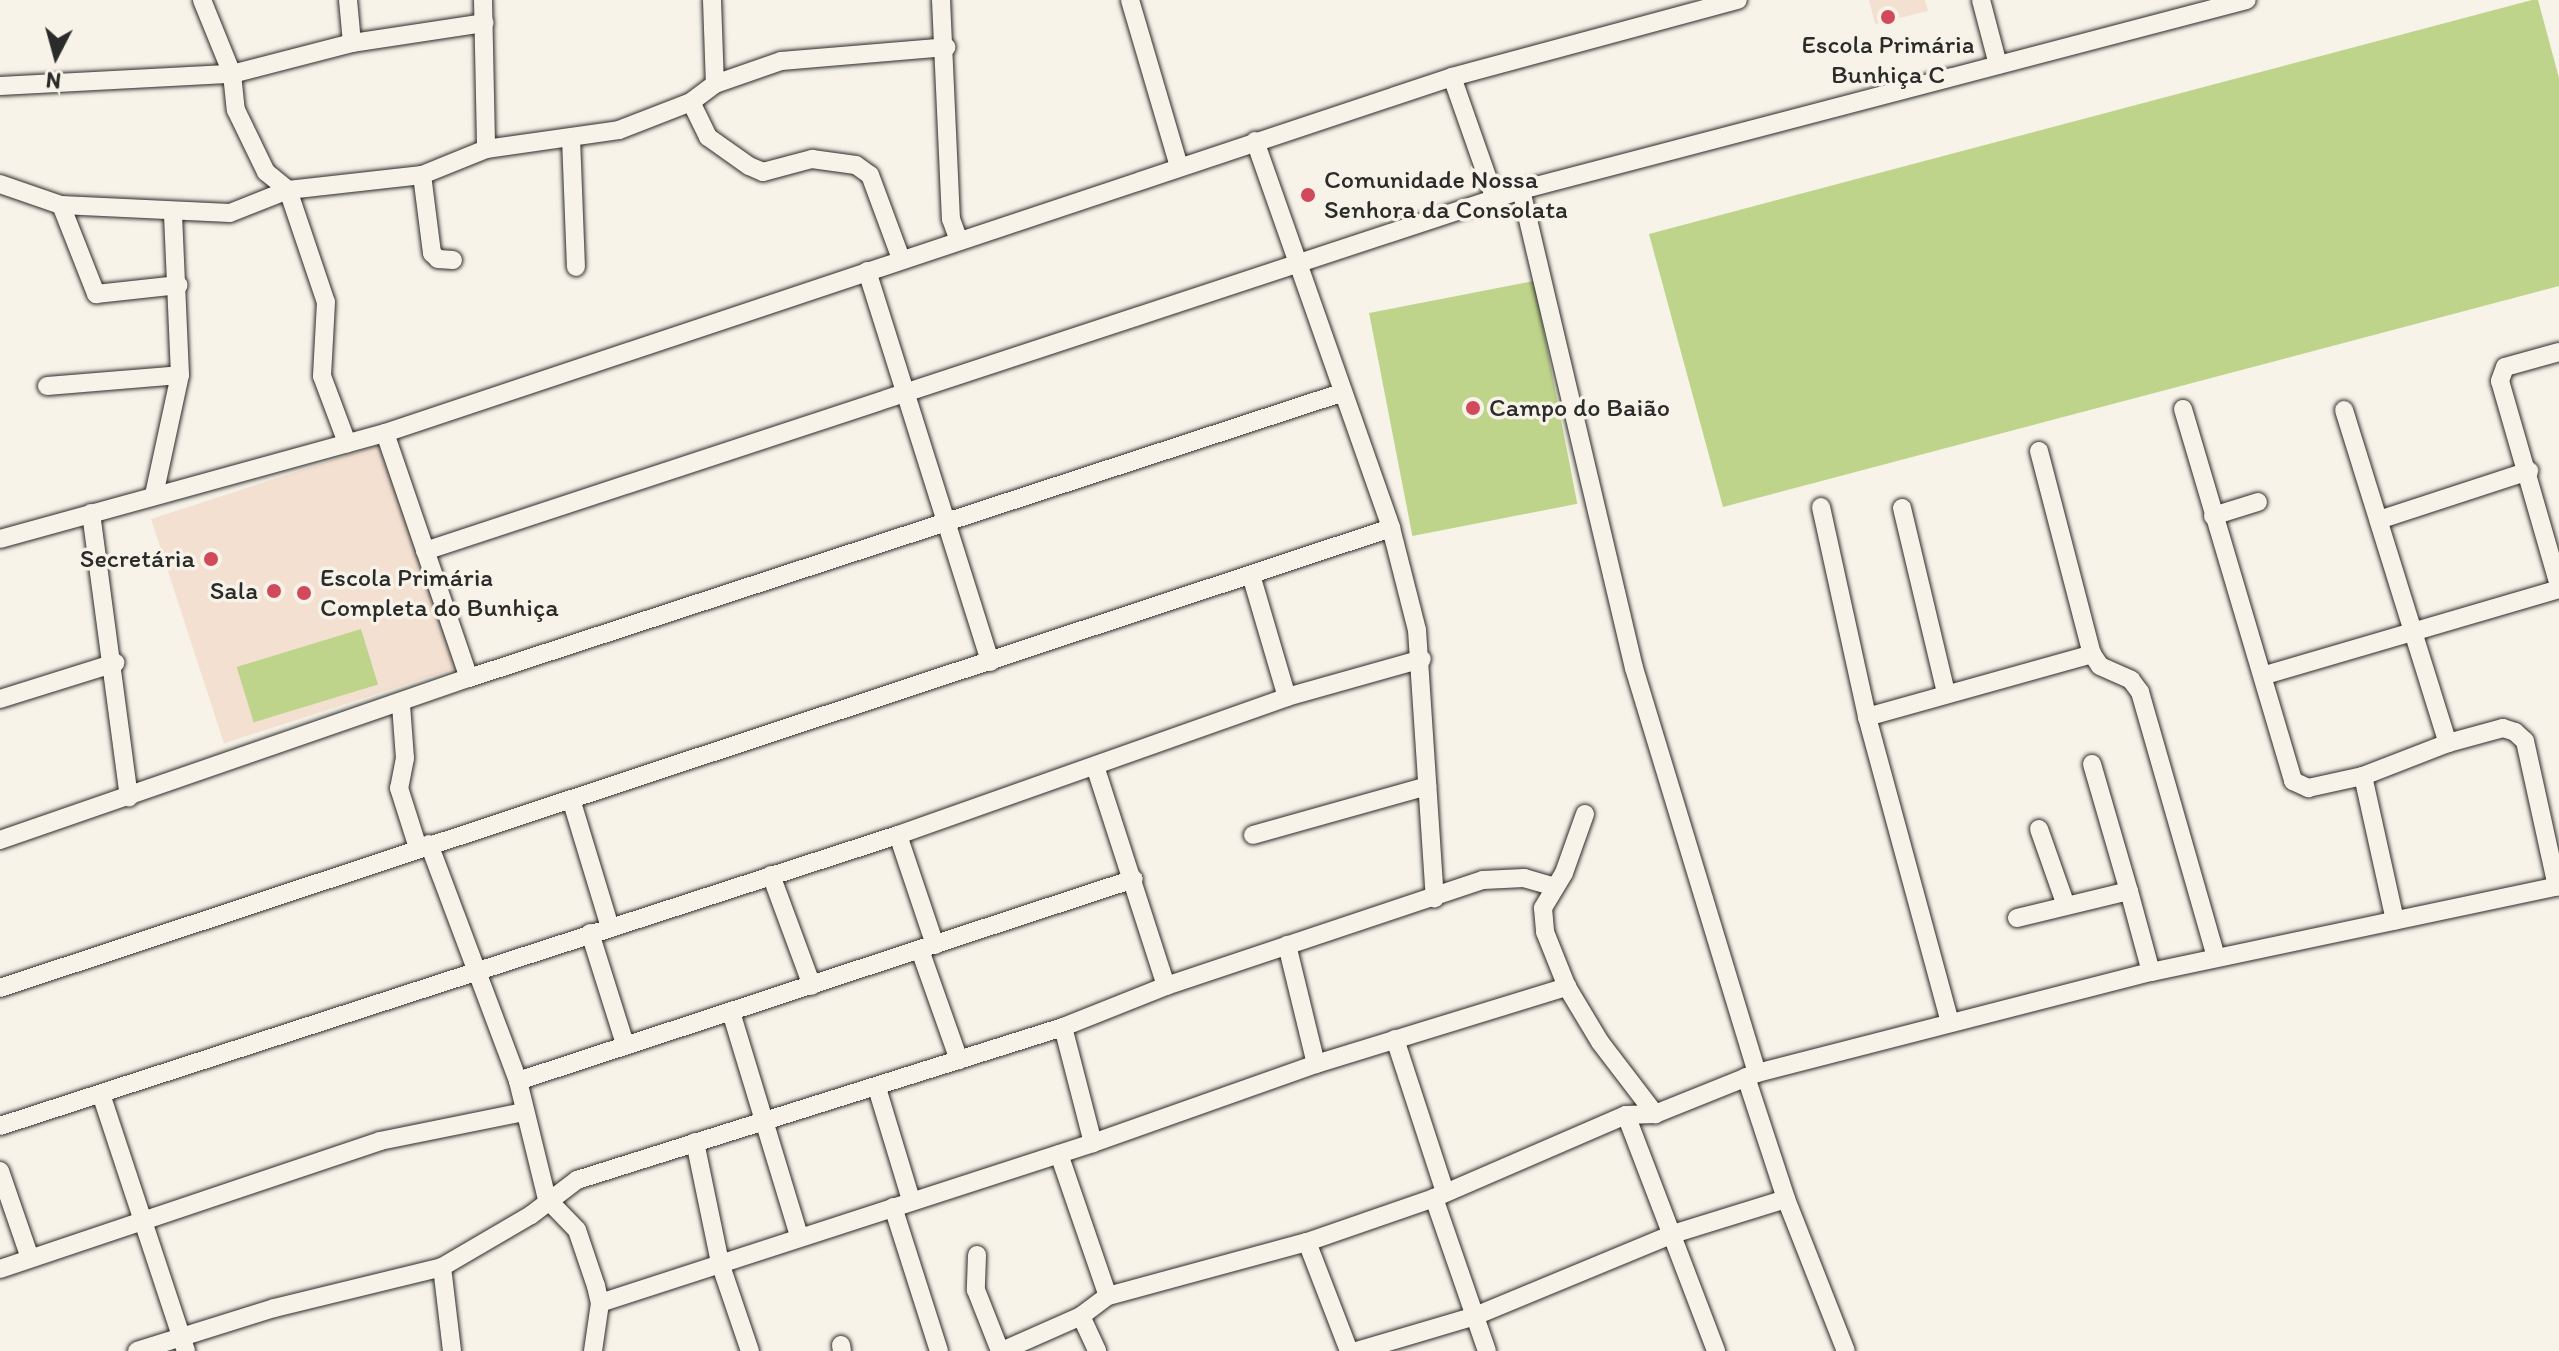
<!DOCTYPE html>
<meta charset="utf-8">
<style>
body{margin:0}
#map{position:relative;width:2559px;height:1351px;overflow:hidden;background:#f7f3e8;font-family:Itim,sans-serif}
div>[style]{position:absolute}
.built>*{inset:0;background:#f3e0d1;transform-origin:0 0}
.green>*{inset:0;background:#bdd48a;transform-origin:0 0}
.roads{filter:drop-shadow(0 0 2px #2b2b2b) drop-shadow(0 0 2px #2b2b2b)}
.minor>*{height:18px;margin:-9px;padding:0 9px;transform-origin:9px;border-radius:9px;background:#f7f3e8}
.dots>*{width:22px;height:22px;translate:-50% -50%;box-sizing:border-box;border:4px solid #f7f3e8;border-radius:50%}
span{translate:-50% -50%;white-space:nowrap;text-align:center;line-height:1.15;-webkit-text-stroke:7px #f7f3e8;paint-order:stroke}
.poi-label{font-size:26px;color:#2b2b2b}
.left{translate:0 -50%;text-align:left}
.right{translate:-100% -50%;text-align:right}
.north{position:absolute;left:16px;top:16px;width:80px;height:80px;-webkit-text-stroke:6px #f7f3e8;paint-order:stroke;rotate:186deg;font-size:22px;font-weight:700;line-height:32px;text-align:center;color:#2b2b2b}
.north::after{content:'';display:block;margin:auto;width:28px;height:36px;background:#2b2b2b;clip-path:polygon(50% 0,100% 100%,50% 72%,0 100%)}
</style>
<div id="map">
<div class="built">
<div style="clip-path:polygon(1869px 0,1925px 0,1928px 11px,1875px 24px)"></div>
<div style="left:385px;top:443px;width:236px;height:246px;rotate:72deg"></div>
</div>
<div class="green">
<div style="clip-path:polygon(2532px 0,2538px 0,2559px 78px,2559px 286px,1723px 507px,1649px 234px)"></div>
<div style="left:1534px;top:281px;width:227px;height:168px;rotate:79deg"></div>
<div style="left:361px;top:629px;width:58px;height:130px;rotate:73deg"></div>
</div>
<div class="roads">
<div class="minor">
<div style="left:202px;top:0;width:80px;rotate:67.9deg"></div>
<div style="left:232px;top:74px;width:36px;rotate:84deg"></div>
<div style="left:236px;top:110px;width:69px;rotate:64.2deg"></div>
<div style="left:266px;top:172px;width:28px;rotate:39deg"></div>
<div style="left:288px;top:190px;width:118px;rotate:71.3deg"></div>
<div style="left:326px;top:302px;width:74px;rotate:93.1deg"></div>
<div style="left:322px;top:376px;width:72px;rotate:69.5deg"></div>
<div style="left:348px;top:0;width:43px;rotate:84.7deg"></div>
<div style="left:483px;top:0;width:149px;rotate:88.8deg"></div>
<div style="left:712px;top:0;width:84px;rotate:88deg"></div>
<div style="left:941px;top:0;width:219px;rotate:87.4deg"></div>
<div style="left:951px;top:219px;width:20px;rotate:70deg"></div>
<div style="left:1130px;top:0;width:173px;rotate:73.6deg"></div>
<div style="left:1981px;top:0;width:67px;rotate:75.3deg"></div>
<div style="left:1452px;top:77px;width:129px;rotate:70.6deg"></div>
<div style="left:0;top:86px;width:232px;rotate:-3deg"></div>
<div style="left:232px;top:74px;width:124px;rotate:-14.5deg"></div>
<div style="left:352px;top:43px;width:134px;rotate:-8.6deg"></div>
<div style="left:691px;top:102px;width:39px;rotate:64deg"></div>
<div style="left:708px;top:137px;width:50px;rotate:35.3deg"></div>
<div style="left:749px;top:166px;width:15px;rotate:23deg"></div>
<div style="left:763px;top:172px;width:51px;rotate:-14.9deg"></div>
<div style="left:812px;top:159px;width:44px;rotate:7.8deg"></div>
<div style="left:856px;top:165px;width:17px;rotate:36deg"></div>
<div style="left:870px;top:175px;width:90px;rotate:69.7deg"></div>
<div style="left:571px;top:138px;width:129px;rotate:87.8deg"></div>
<div style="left:1255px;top:141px;width:410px;rotate:70.6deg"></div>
<div style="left:1391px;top:528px;width:105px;rotate:75.7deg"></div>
<div style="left:1417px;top:630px;width:269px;rotate:86.2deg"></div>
<div style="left:422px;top:175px;width:79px;rotate:82.7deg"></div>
<div style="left:432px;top:253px;width:8px;rotate:45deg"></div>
<div style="left:438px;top:259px;width:15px;rotate:4deg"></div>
<div style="left:0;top:184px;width:65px;rotate:19deg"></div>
<div style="left:61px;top:205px;width:169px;rotate:2.7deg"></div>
<div style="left:230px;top:213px;width:62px;rotate:-21.6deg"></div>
<div style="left:288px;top:190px;width:135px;rotate:-6.4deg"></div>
<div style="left:422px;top:175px;width:69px;rotate:-22.1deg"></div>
<div style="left:486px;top:149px;width:134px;rotate:-8.1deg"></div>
<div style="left:619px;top:130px;width:77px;rotate:-21.3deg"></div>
<div style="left:691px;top:102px;width:30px;rotate:-37deg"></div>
<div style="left:715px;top:84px;width:70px;rotate:-19.2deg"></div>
<div style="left:781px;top:61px;width:166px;rotate:-4.8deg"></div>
<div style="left:1521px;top:190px;width:491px;rotate:76.7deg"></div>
<div style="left:1634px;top:668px;width:423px;rotate:73.1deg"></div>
<div style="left:61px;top:205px;width:96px;rotate:68.5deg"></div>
<div style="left:96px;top:294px;width:83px;rotate:-6.2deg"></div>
<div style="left:867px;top:271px;width:410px;rotate:72.5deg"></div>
<div style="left:2559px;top:352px;width:56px;rotate:164.5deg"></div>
<div style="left:2505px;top:367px;width:15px;rotate:110deg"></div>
<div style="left:2500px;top:381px;width:213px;rotate:73.9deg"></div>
<div style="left:47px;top:386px;width:133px;rotate:-4.7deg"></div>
<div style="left:2183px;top:409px;width:388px;rotate:73.5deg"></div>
<div style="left:2293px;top:781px;width:17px;rotate:25deg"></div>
<div style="left:2308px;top:788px;width:56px;rotate:-12.3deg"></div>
<div style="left:2363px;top:776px;width:91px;rotate:-21.2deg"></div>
<div style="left:2448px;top:743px;width:57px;rotate:-15.3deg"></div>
<div style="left:2503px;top:728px;width:13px;rotate:18deg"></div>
<div style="left:2515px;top:732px;width:13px;rotate:42deg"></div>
<div style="left:2525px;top:741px;width:149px;rotate:77.6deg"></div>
<div style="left:2344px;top:410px;width:349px;rotate:72.7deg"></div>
<div style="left:385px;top:433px;width:259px;rotate:71.1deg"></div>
<div style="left:2039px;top:451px;width:210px;rotate:75.4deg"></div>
<div style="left:2092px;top:654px;width:14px;rotate:56deg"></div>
<div style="left:2100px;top:666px;width:34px;rotate:24deg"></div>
<div style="left:2131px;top:680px;width:15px;rotate:53deg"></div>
<div style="left:2140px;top:692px;width:276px;rotate:74deg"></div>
<div style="left:154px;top:495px;width:123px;rotate:-77.8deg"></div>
<div style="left:180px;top:375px;width:163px;rotate:-92.5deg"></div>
<div style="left:1821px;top:507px;width:215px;rotate:77.6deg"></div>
<div style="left:1867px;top:717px;width:317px;rotate:74.8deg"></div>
<div style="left:1902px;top:508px;width:189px;rotate:76.6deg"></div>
<div style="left:91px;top:513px;width:287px;rotate:82.4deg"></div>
<div style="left:2213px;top:516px;width:47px;rotate:-17.3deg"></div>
<div style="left:2382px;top:519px;width:155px;rotate:-18.1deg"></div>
<div style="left:0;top:539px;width:399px;rotate:-15.4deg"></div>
<div style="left:385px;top:433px;width:1125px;rotate:-18.45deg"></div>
<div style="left:1452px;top:77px;width:296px;rotate:-15.1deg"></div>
<div style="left:425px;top:551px;width:1154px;rotate:-18.23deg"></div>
<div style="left:1521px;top:190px;width:750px;rotate:-14.67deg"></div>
<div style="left:1251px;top:575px;width:127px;rotate:73.6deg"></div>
<div style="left:2265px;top:675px;width:306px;rotate:-16.3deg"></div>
<div style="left:0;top:699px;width:121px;rotate:-17.4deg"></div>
<div style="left:401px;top:705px;width:53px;rotate:85.7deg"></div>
<div style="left:405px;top:758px;width:31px;rotate:101deg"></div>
<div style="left:399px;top:788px;width:63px;rotate:72.4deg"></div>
<div style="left:1867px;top:717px;width:234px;rotate:-15.6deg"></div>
<div style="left:2092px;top:764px;width:132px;rotate:73.8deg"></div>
<div style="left:1095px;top:766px;width:231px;rotate:72.1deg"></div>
<div style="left:2363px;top:776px;width:148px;rotate:77.5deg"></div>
<div style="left:571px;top:799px;width:134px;rotate:73.1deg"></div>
<div style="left:1585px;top:814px;width:63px;rotate:109.6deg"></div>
<div style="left:1564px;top:873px;width:41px;rotate:121deg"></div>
<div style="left:1543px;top:908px;width:24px;rotate:85deg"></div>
<div style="left:1545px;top:932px;width:59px;rotate:68.2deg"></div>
<div style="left:1567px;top:987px;width:64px;rotate:59deg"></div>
<div style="left:1600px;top:1042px;width:91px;rotate:52.6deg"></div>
<div style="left:2039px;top:829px;width:78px;rotate:70.6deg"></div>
<div style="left:898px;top:835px;width:116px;rotate:71.4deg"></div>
<div style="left:1253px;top:835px;width:181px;rotate:-15.7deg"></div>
<div style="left:0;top:840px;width:496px;rotate:-19.1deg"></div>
<div style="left:469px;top:678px;width:917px;rotate:-18.1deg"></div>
<div style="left:429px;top:844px;width:253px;rotate:69.4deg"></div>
<div style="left:518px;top:1081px;width:122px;rotate:76.2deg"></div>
<div style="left:547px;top:1199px;width:43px;rotate:45.9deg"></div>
<div style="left:577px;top:1230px;width:59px;rotate:71.3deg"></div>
<div style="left:596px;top:1286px;width:17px;rotate:77deg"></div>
<div style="left:600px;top:1303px;width:49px;rotate:98.3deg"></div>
<div style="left:771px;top:875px;width:118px;rotate:69.7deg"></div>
<div style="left:2017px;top:918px;width:115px;rotate:-13.6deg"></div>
<div style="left:2129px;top:891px;width:84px;rotate:74.8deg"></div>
<div style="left:590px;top:933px;width:116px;rotate:72.5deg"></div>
<div style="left:1287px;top:945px;width:122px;rotate:76.3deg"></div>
<div style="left:920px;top:950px;width:117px;rotate:70.5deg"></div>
<div style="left:0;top:988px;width:1465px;rotate:-18.3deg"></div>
<div style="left:731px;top:1012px;width:234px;rotate:73.1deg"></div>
<div style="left:1063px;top:1027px;width:120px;rotate:75.5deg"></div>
<div style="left:1395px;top:1039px;width:161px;rotate:71.9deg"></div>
<div style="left:1746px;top:1077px;width:128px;rotate:71.8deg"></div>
<div style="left:1786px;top:1199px;width:163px;rotate:68.5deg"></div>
<div style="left:518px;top:1081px;width:648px;rotate:-18.16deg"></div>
<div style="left:877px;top:1088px;width:117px;rotate:73.1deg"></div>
<div style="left:101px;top:1094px;width:271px;rotate:71.7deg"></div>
<div style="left:1626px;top:1115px;width:253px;rotate:69.1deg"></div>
<div style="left:0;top:1126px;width:944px;rotate:-17.96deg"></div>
<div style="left:898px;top:835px;width:413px;rotate:-19.5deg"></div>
<div style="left:1287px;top:697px;width:140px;rotate:-15.7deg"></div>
<div style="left:695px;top:1142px;width:124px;rotate:78.3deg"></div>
<div style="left:720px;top:1263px;width:93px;rotate:71.2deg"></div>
<div style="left:1059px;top:1154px;width:150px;rotate:71deg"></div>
<div style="left:0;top:1171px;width:92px;rotate:71deg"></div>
<div style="left:1434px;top:1198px;width:162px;rotate:70.9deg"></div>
<div style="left:893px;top:1207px;width:151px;rotate:72.3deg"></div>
<div style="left:1307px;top:1242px;width:117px;rotate:68.9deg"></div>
<div style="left:977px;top:1255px;width:35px;rotate:92deg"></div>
<div style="left:976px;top:1290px;width:66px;rotate:68.5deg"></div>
<div style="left:442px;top:1267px;width:85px;rotate:83.2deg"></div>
<div style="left:0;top:1269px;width:401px;rotate:-18.6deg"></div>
<div style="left:380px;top:1141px;width:147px;rotate:-11.4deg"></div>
<div style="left:600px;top:1303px;width:518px;rotate:-17.98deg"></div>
<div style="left:1093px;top:1143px;width:237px;rotate:-19.5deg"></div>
<div style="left:1316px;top:1064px;width:263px;rotate:-17.1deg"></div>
<div style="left:1081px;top:1316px;width:38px;rotate:65deg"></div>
<div style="left:841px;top:1345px;width:6px;rotate:81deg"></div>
<div style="left:137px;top:1351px;width:144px;rotate:-17.4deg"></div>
<div style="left:274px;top:1308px;width:173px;rotate:-13.7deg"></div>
<div style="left:442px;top:1267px;width:103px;rotate:-30.3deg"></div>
<div style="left:531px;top:1215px;width:58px;rotate:-37.3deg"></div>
<div style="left:577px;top:1180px;width:510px;rotate:-17.47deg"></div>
<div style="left:1063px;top:1027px;width:111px;rotate:-21.7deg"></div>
<div style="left:1166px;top:986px;width:334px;rotate:-18.5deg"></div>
<div style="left:1483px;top:880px;width:41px;rotate:-2.8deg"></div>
<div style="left:1524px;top:878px;width:32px;rotate:16deg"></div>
<div style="left:1002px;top:1351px;width:86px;rotate:-23.9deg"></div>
<div style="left:1081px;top:1316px;width:34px;rotate:-37deg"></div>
<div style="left:1108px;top:1296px;width:206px;rotate:-15.2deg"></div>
<div style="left:1307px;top:1242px;width:134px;rotate:-19.1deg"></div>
<div style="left:1434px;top:1198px;width:209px;rotate:-23.4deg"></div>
<div style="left:1626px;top:1115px;width:29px;rotate:-2deg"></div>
<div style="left:1655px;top:1114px;width:110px;rotate:-21.9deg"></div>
<div style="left:1757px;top:1073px;width:407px;rotate:-14.4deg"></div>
<div style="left:2151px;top:972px;width:417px;rotate:-11.9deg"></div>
<div style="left:1357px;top:1351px;width:123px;rotate:-16.5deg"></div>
<div style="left:1475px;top:1316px;width:214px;rotate:-22.5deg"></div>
<div style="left:1673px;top:1234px;width:118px;rotate:-17.2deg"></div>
</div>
</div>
<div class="dots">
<div style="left:1888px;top:17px;background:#d1495b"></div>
<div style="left:1308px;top:195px;background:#d1495b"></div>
<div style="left:1473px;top:408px;background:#d1495b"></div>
<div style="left:211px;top:559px;background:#d1495b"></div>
<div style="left:274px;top:591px;background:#d1495b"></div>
<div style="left:304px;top:593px;background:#d1495b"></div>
</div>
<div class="poi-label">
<span style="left:1888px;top:60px">Escola Primária<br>Bunhiça C</span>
<span class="left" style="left:1324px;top:195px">Comunidade Nossa<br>Senhora da Consolata</span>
<span class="left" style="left:1489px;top:408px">Campo do Baião</span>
<span class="right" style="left:195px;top:559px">Secretária</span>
<span class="left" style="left:320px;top:593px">Escola Primária<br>Completa do Bunhiça</span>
<span class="right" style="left:258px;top:591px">Sala</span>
</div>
<div class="north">N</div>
</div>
